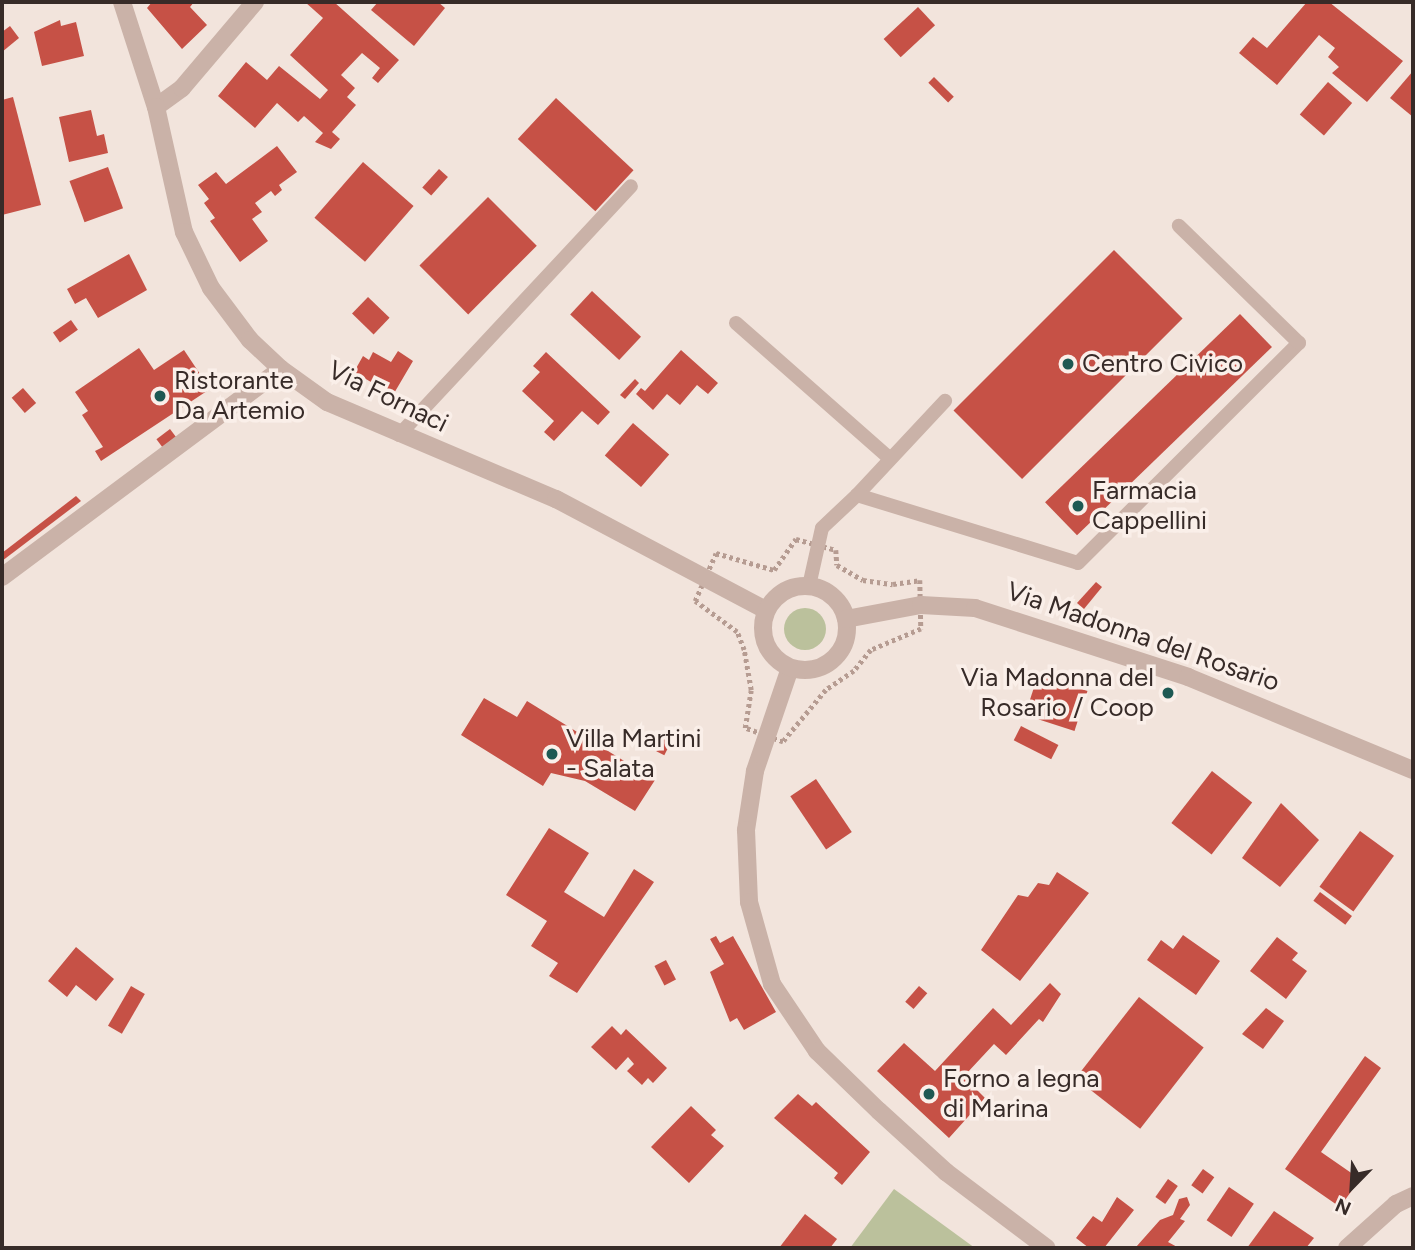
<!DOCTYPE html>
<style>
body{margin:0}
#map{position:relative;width:1415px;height:1250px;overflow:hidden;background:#f2e4dc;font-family:Figtree,sans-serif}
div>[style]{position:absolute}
.green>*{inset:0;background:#bbc19c}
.round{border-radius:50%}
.building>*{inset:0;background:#c65146;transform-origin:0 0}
.path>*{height:4.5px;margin-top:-2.25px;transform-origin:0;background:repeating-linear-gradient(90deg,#b69c92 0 3.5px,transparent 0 7px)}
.service>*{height:14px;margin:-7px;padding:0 7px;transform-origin:7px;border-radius:7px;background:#cab2a8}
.minor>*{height:18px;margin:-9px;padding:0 9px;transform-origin:9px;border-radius:9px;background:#cab2a8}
.tertiary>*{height:18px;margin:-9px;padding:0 9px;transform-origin:9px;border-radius:9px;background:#cab2a8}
.tertiary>.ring{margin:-9px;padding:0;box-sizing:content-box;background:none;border:18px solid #cab2a8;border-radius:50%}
.dots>*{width:19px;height:19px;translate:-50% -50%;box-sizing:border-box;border:4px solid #faefe9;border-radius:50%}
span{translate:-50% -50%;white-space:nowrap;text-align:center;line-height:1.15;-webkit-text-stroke:7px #faefe9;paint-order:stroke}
.poi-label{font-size:26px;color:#372b28}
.left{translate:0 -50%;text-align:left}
.right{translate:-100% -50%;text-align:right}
.street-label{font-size:26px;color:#372b28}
.frame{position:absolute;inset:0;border:4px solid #372b28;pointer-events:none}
.north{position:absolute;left:1317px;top:1152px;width:70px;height:70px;-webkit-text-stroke:5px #faefe9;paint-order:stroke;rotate:204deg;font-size:19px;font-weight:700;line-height:28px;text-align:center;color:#372b28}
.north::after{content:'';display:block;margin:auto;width:24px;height:32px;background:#372b28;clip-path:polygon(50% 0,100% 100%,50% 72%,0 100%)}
</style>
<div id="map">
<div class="green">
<div class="round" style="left:784px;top:608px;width:42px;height:42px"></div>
<div style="clip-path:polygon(894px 1189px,975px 1248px,850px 1248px)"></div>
</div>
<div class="building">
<div style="clip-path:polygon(152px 2px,194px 2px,190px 7px,207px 25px,182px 49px,147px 8px)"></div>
<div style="clip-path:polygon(305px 2px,334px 2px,399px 60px,378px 83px,372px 78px,380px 68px,362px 53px,341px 75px,355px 88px,347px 97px,356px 105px,332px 132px,340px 139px,331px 149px,315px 142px,323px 133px,304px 116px,298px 122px,277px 103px,255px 128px,218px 96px,246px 62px,267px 80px,279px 66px,320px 99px,328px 90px,290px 55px,323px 18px)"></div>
<div style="clip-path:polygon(378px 2px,438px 2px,445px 8px,414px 46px,371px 10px)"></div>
<div style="clip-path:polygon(1307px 2px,1329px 2px,1403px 61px,1367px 102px,1332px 73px,1339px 67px,1328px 57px,1335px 48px,1319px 35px,1277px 85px,1239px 53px,1253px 37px,1267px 48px)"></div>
<div style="left:918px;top:7px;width:25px;height:47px;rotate:47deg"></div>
<div style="clip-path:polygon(60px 20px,61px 26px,76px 22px,84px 56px,42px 66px,34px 32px)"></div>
<div style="clip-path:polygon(10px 26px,19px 38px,2px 52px,2px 32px)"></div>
<div style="clip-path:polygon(1413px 71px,1413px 117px,1390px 98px)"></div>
<div style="left:934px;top:77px;width:28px;height:8px;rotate:45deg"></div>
<div style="left:1328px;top:82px;width:32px;height:43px;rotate:41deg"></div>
<div style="clip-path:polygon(13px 97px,41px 205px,2px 215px,2px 100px)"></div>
<div style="left:556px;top:98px;width:106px;height:56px;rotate:43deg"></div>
<div style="clip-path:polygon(91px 110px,97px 136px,104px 134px,108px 153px,69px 162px,59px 117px)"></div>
<div style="clip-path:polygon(277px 146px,297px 172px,279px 185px,282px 190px,275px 196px,271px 191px,255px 203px,262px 212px,252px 219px,268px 241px,240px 262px,210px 221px,215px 218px,204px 203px,209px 199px,198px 185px,216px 172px,226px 184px)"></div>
<div style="left:363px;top:162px;width:67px;height:74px;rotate:41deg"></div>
<div style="left:108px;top:167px;width:44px;height:41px;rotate:70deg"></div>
<div style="left:439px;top:169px;width:12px;height:25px;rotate:42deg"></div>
<div style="left:488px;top:197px;width:69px;height:97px;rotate:45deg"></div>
<div style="left:1114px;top:250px;width:97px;height:227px;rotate:45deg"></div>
<div style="clip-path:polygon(129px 254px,147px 290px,98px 318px,86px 298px,75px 304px,67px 289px)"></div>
<div style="left:592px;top:291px;width:67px;height:32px;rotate:43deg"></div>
<div style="left:368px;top:297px;width:30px;height:23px;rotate:44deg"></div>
<div style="left:1240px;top:314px;width:46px;height:271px;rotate:46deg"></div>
<div style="left:71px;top:320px;width:12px;height:22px;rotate:55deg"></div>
<div style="clip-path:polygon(139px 348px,154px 370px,184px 350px,210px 389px,101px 461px,95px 451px,103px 447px,82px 415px,88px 411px,75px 392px)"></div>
<div style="clip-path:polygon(681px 350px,718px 383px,708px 394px,697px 385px,680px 405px,667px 394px,653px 410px,636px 394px,641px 388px,645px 391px)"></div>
<div style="clip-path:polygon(398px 351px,413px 361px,393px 395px,354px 372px,363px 356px,369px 360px,373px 352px,391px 362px)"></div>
<div style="clip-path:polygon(546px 352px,610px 412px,598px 425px,582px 411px,554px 441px,544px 432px,554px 421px,522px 391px,540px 372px,533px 366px)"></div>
<div style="clip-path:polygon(635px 379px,639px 383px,625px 399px,620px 395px)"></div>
<div style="left:23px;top:388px;width:20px;height:15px;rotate:49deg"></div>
<div style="left:633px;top:423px;width:48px;height:43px;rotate:41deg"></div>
<div style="left:170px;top:429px;width:10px;height:17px;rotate:53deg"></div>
<div style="clip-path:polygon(76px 496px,81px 501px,2px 561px,2px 553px)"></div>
<div style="clip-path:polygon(1096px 582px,1102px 587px,1084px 609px,1077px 603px)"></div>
<div style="left:1038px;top:675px;width:52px;height:42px;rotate:18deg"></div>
<div style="clip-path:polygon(484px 698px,517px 717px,527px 701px,655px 780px,635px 811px,585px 781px,551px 773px,543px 786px,461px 735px)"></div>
<div style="left:1021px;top:726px;width:42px;height:16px;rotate:27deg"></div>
<div style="left:664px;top:736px;width:9px;height:17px;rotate:27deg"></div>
<div style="left:1212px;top:771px;width:51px;height:66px;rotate:38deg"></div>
<div style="left:816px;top:779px;width:64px;height:31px;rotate:56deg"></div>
<div style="clip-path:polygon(1281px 803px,1319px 840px,1280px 887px,1242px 858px)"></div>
<div style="clip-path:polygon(549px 828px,589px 853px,564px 892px,604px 917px,634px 869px,654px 882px,577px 993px,549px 976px,558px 963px,531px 946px,547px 921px,506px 895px)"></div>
<div style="left:1360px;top:831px;width:42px;height:69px;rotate:36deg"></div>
<div style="clip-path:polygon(1057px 872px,1089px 893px,1020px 981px,981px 950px,1018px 895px,1028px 897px,1038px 883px,1049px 885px)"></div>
<div style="left:1320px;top:892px;width:40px;height:11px;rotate:37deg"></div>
<div style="clip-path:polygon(1183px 935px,1220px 961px,1196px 995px,1147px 960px,1161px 940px,1173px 949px)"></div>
<div style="clip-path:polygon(716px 936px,720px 943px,733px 936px,776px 1012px,744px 1030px,737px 1018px,730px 1022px,710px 972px,724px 964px,710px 939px)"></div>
<div style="clip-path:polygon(1277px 937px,1298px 953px,1292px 960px,1307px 971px,1286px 999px,1250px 971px)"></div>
<div style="clip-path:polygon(76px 947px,114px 979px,96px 1001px,76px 985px,67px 997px,48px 981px)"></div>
<div style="left:666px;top:960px;width:22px;height:13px;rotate:63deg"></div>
<div style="clip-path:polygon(1050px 983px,1061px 994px,1043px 1022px,1039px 1019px,1006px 1055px,994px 1044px,967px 1073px,981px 1086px,977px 1090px,985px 1098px,949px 1138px,877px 1071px,904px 1043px,935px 1071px,993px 1008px,1011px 1025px)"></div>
<div style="left:131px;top:986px;width:16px;height:46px;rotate:30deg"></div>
<div style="left:919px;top:986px;width:11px;height:21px;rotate:41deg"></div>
<div style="left:1139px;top:997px;width:82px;height:103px;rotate:38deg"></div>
<div style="clip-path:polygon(1266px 1008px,1284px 1021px,1263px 1049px,1242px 1034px)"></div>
<div style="clip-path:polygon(612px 1026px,621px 1035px,626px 1029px,667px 1068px,653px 1083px,648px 1078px,642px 1085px,627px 1071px,634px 1064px,628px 1057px,616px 1070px,591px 1047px)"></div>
<div style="clip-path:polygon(1365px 1056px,1381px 1068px,1321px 1152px,1360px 1179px,1340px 1207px,1285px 1169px)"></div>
<div style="clip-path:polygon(798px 1094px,812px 1106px,816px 1102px,870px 1152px,842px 1185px,834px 1178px,838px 1173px,774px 1118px)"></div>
<div style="clip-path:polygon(691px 1106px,716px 1130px,711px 1135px,724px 1146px,689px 1183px,651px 1147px)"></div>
<div style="left:1203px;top:1169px;width:14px;height:20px;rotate:36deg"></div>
<div style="left:1168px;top:1179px;width:12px;height:22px;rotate:35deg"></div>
<div style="left:1229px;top:1187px;width:30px;height:40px;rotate:34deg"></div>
<div style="clip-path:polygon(1117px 1197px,1134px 1210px,1104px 1248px,1089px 1248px,1076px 1238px,1093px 1216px,1102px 1222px)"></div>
<div style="clip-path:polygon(1187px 1197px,1190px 1205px,1180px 1219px,1185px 1221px,1168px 1242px,1179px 1248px,1136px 1247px,1160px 1220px,1173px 1215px,1179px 1199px)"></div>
<div style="clip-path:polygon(1274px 1211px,1314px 1238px,1306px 1248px,1247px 1248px)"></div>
<div style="clip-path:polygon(805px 1214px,837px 1239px,830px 1248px,779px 1248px)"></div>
</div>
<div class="path">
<div style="left:796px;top:539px;width:41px;rotate:15.4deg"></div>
<div style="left:836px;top:550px;width:15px;rotate:86deg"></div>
<div style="left:837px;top:565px;width:30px;rotate:30deg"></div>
<div style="left:863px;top:580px;width:30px;rotate:8deg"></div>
<div style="left:893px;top:584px;width:27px;rotate:-8deg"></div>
<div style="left:920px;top:580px;width:49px;rotate:88.8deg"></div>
<div style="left:921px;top:629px;width:54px;rotate:157.2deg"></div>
<div style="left:871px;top:650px;width:27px;rotate:129deg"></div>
<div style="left:854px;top:671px;width:34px;rotate:146deg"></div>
<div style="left:826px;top:690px;width:67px;rotate:129.6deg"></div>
<div style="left:783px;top:742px;width:40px;rotate:-159.8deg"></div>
<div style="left:745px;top:728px;width:38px;rotate:-81deg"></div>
<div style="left:751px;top:690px;width:41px;rotate:-99.9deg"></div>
<div style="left:744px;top:650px;width:19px;rotate:-111deg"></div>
<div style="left:737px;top:632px;width:52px;rotate:-143.6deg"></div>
<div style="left:695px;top:601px;width:52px;rotate:-66.4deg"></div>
<div style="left:716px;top:553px;width:60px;rotate:16.3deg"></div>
<div style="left:774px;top:570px;width:38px;rotate:-55deg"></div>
</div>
<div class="service">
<div style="left:736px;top:323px;width:205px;rotate:41.4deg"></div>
<div style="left:399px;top:435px;width:340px;rotate:-47deg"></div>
<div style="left:857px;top:495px;width:129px;rotate:-46.9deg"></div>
<div style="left:809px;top:586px;width:59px;rotate:-77.4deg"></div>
<div style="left:822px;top:528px;width:48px;rotate:-43.3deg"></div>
<div style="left:857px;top:495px;width:231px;rotate:17.1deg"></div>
<div style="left:1078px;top:563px;width:312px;rotate:-44.9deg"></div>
<div style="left:1299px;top:343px;width:168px;rotate:-135.7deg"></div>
</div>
<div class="minor">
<div style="left:156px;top:107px;width:32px;rotate:-36deg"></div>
<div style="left:182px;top:88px;width:113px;rotate:-49.7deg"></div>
<div style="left:2px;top:577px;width:348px;rotate:-36.7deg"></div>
<div style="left:790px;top:668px;width:109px;rotate:108.8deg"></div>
<div style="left:755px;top:771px;width:60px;rotate:98.7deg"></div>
<div style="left:746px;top:830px;width:72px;rotate:87.6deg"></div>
<div style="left:749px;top:902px;width:85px;rotate:74.3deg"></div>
<div style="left:772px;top:984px;width:81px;rotate:56.1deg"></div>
<div style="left:817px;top:1051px;width:86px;rotate:44.1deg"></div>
<div style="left:879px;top:1111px;width:91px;rotate:42.3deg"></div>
<div style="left:946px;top:1172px;width:126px;rotate:37deg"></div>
<div style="left:1347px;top:1248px;width:66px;rotate:-41.9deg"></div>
<div style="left:1396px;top:1204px;width:19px;rotate:-25deg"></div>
</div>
<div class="tertiary">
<div style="left:122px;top:2px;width:110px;rotate:72.1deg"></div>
<div style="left:156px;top:107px;width:128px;rotate:77.4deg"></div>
<div style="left:184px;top:232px;width:62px;rotate:64.3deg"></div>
<div style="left:211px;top:288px;width:65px;rotate:53.1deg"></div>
<div style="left:250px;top:340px;width:42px;rotate:43.1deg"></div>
<div style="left:281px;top:369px;width:57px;rotate:35.7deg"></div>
<div style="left:327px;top:402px;width:249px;rotate:23deg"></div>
<div style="left:556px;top:499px;width:238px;rotate:27.9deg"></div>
<div class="ring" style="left:763px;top:586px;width:66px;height:66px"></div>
<div style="left:846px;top:619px;width:76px;rotate:-10.6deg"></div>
<div style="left:921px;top:605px;width:54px;rotate:3.2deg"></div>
<div style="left:975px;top:608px;width:224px;rotate:17.9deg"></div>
<div style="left:1188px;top:677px;width:243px;rotate:22.5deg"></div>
</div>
<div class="dots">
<div style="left:1068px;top:364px;background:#1e5953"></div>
<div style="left:160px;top:396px;background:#1e5953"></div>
<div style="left:1078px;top:506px;background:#1e5953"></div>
<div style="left:1168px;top:693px;background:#1e5953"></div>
<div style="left:552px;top:754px;background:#1e5953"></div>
<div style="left:929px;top:1094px;background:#1e5953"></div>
</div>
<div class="poi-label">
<span class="left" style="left:1082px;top:364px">Centro Civico</span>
<span class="left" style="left:174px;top:396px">Ristorante<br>Da Artemio</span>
<span class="left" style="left:1092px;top:506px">Farmacia<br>Cappellini</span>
<span class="right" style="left:1154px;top:693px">Via Madonna del<br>Rosario / Coop</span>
<span class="left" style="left:566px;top:754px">Villa Martini<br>- Salata</span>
<span class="left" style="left:943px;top:1094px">Forno a legna<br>di Marina</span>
</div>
<div class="street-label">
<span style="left:388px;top:397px;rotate:26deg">Via Fornaci</span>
<span style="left:1143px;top:637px;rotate:19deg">Via Madonna del Rosario</span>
</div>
<div class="frame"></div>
<div class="north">N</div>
</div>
